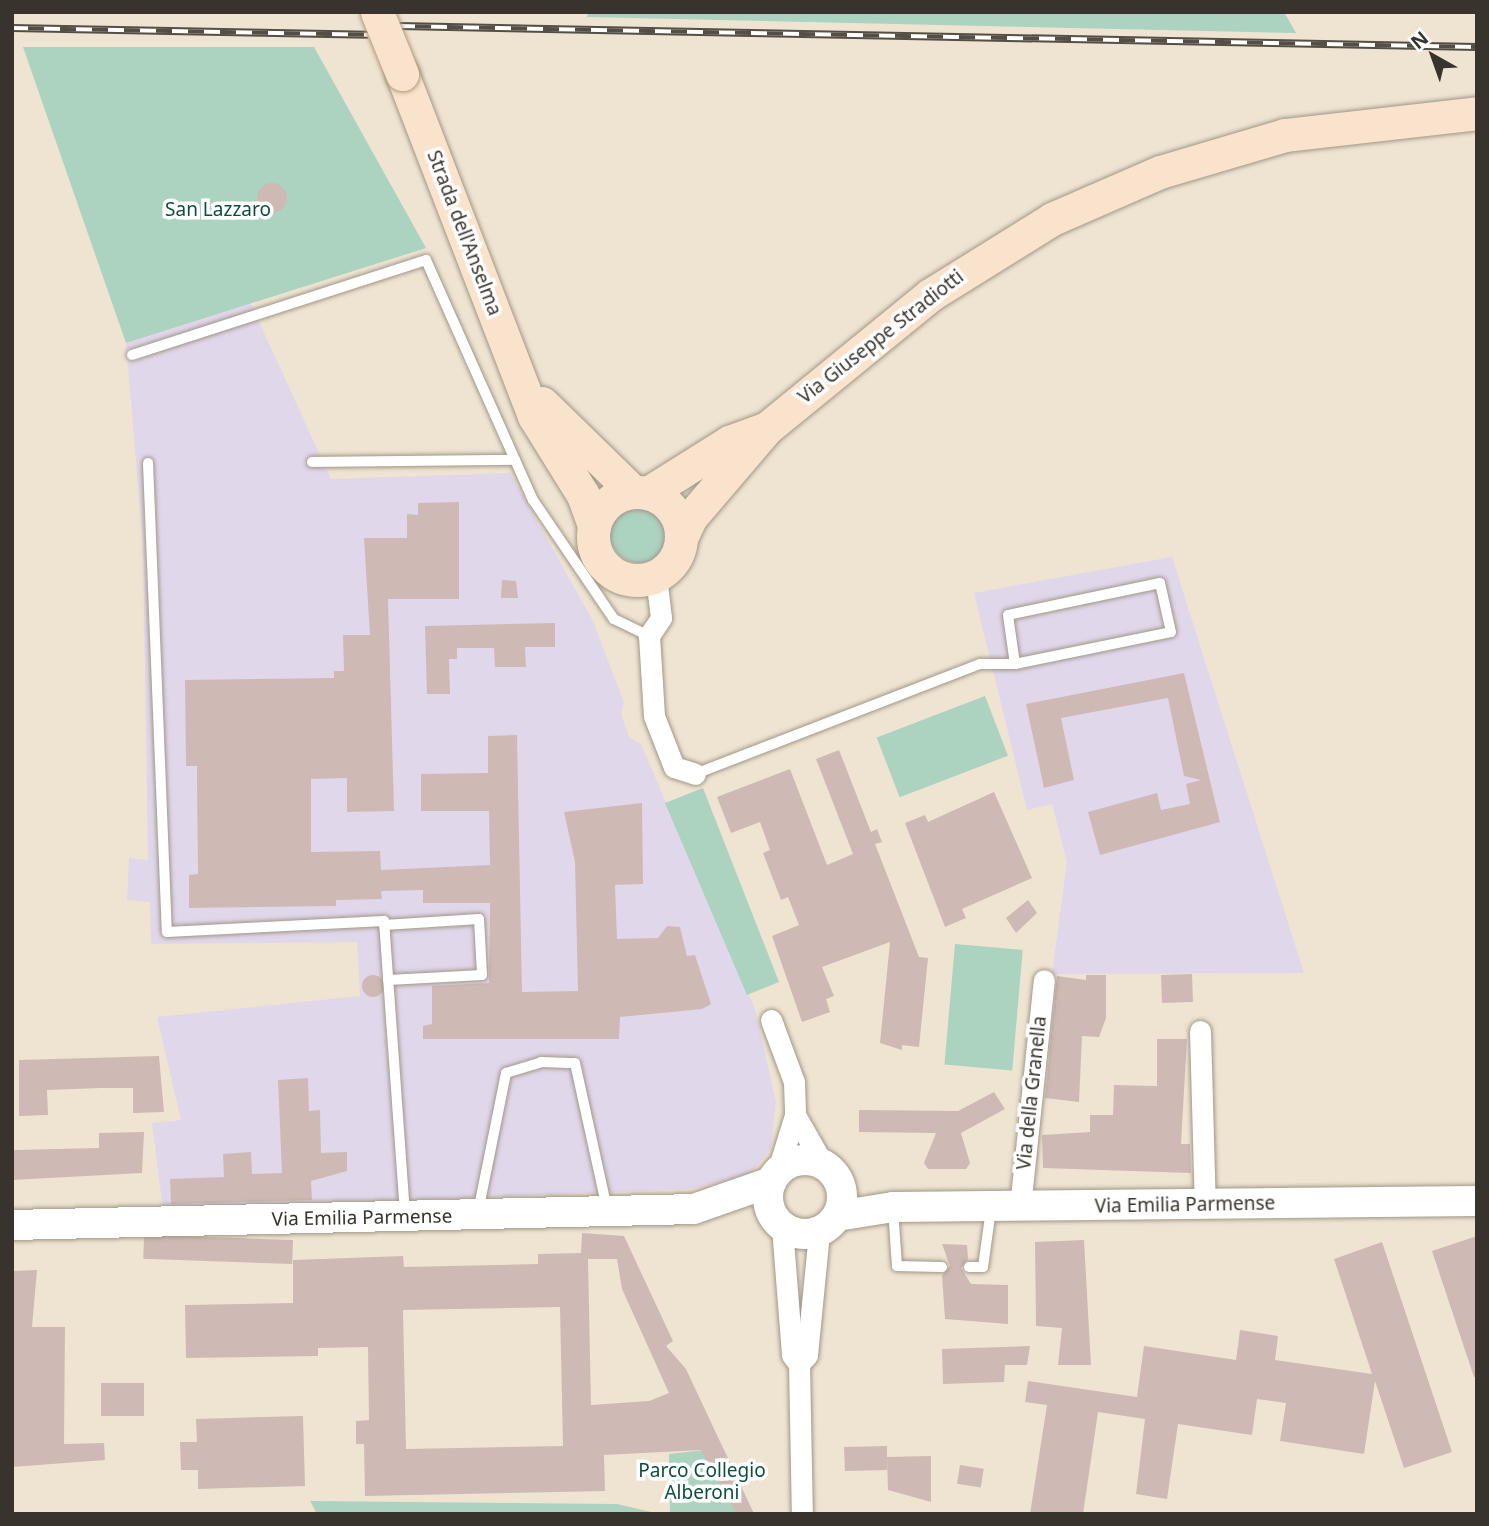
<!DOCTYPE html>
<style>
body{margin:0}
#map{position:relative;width:1489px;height:1526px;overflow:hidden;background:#efe4d2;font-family:"Noto Sans",sans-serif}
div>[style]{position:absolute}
.education>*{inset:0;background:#e1d7eb}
.green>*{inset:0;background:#acd2c0;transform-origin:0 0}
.round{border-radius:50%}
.building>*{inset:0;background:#cfb9b4;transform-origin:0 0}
.roads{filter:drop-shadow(0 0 2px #a19787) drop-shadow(0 0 2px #a19787)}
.lane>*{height:10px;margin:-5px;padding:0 5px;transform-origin:5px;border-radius:5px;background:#fff}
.street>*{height:21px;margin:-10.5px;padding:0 10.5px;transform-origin:10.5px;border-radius:10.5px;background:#fff}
.secondary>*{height:30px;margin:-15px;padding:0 15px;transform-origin:15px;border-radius:15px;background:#fff}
.secondary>.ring{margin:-15px;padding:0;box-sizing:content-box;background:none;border:30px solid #fff;border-radius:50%}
.primary>*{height:33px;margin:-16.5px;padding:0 16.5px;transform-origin:16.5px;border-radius:16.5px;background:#f9e3cc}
.primary>.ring{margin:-16.5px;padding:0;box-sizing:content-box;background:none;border:33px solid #f9e3cc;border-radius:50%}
.rail>*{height:8px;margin-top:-4px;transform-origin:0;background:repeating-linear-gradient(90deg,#fff 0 16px,#544f46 0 32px);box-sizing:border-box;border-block:2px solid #544f46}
.bridges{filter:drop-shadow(0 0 2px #b3997e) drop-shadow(0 0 2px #b3997e)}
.primary-bridge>*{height:33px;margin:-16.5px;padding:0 16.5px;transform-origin:16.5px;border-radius:16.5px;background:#f9e3cc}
span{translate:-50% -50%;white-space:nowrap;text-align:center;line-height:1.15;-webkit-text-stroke:7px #fff;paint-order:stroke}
.park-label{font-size:19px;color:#0c4f38}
.street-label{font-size:19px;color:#38342d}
.frame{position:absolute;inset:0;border:14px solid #38342d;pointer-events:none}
.north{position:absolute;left:1398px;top:21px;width:70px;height:70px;-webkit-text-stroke:5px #fff;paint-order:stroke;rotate:320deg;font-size:19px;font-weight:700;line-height:28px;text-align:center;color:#38342d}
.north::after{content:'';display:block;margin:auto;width:24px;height:32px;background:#38342d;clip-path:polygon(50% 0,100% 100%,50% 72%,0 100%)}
</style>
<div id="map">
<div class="education">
<div style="clip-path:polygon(250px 302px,331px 479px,510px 473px,592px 619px,624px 702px,621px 714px,629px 737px,641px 744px,755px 1009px,776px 1102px,771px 1148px,750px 1175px,691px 1189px,163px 1210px,152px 1123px,181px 1120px,157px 1017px,360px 996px,357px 942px,151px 944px,150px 902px,127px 900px,129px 858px,148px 860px,143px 545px,126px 343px)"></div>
<div style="clip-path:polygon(1172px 557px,1304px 973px,1052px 974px,1067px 862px,1052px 804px,1027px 810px,974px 593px)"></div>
</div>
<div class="green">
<div style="clip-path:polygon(588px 12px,1284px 12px,1296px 33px,587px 17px)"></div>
<div style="clip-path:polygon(23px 47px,314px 47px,426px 248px,126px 343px)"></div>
<div class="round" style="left:610px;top:505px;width:58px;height:58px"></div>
<div style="left:985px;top:696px;width:64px;height:116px;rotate:69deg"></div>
<div style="clip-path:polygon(703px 788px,779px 982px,747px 995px,665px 803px)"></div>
<div style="left:955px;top:944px;width:68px;height:121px;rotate:5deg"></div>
<div style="clip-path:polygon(723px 1448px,754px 1514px,670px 1514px,669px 1454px)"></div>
<div style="clip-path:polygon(310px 1501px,617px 1504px,660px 1514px,317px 1514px)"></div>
</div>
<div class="building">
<div class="round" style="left:257px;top:183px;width:30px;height:30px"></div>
<div style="clip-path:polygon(459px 502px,459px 599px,388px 599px,394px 811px,347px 812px,347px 778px,311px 779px,311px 852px,380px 851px,381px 870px,490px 865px,489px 811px,421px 811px,421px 774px,488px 773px,488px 736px,517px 735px,522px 992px,578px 991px,575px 862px,564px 812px,642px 803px,643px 884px,615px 885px,617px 939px,658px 938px,667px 926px,680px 927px,687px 956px,695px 955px,711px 1004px,702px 1009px,620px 1017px,619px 1039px,423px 1039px,423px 1026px,432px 1024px,432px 986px,489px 983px,490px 903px,423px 903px,423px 890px,381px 891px,382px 899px,336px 900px,336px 906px,189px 908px,189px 875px,198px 874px,197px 781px,197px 766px,186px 766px,185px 680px,334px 678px,334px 671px,344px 671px,343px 635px,370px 635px,364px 538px,407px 538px,407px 514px,418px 515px,418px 503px)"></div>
<div style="clip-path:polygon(502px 580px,516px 581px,518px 598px,501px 598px)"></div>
<div style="clip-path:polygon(555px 623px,555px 647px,525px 647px,526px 667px,495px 667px,494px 648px,457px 648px,457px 659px,449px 659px,450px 694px,427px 694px,425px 626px)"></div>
<div style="clip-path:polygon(1184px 673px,1220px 822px,1100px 855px,1088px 812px,1157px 793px,1161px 810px,1190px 804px,1186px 784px,1201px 780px,1184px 776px,1168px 698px,1061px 718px,1074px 780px,1044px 788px,1026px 704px)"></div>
<div style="clip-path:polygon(839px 750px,871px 832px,877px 829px,882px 842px,875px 844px,919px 957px,928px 958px,919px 1047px,902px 1045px,902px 1050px,880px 1043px,890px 942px,822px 967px,834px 996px,826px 999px,830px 1012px,802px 1022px,772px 936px,799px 925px,788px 897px,781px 900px,763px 853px,770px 850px,760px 822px,731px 833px,717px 797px,790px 769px,827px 865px,853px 854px,816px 759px)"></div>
<div style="clip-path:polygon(994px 792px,1032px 878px,962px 909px,966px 918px,945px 927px,905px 823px,925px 815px,928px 822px)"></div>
<div style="clip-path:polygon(1028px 900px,1037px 913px,1016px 933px,1006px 918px)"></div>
<div style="left:1192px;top:974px;width:28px;height:31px;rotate:88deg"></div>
<div class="round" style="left:362px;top:975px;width:22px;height:22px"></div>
<div style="clip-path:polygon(1086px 975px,1106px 975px,1106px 1018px,1099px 1037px,1082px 1036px,1079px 1102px,1045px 1098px,1057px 976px,1086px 980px)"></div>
<div style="clip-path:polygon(1157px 1039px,1187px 1039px,1181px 1144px,1190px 1144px,1191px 1173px,1043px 1168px,1042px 1135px,1090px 1132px,1090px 1115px,1113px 1115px,1114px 1085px,1157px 1086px)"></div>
<div style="clip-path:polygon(159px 1056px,164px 1112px,133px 1113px,133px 1088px,101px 1088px,47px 1090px,48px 1115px,19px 1116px,19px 1060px)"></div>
<div style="clip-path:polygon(308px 1078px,309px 1111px,320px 1110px,321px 1153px,347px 1152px,347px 1171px,311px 1181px,312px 1200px,171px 1204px,170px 1179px,224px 1177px,223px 1154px,251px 1152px,252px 1174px,282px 1173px,278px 1080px)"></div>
<div style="clip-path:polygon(994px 1092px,1005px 1109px,961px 1133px,970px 1163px,966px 1169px,928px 1169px,924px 1163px,936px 1133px,859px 1132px,859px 1110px,958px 1111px)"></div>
<div style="clip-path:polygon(144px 1132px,142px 1173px,12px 1180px,14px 1150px,99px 1148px,99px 1133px)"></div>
<div style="clip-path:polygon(evenodd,582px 1233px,624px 1236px,673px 1341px,666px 1346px,686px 1369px,754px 1514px,737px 1514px,701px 1450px,604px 1455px,605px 1491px,365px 1496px,364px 1444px,356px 1444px,356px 1421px,369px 1420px,368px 1347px,318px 1348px,318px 1356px,186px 1358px,185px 1305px,293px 1303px,293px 1260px,403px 1256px,404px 1267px,538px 1264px,538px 1254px,581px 1253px,582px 1233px,588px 1259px,617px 1259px,622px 1289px,669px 1393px,649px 1401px,591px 1405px,588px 1259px,582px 1233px,560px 1307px,563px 1446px,406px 1449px,403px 1310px,560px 1307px)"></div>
<div style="clip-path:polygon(1477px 1236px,1477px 1377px,1474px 1377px,1432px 1251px)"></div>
<div style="left:293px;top:1240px;width:24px;height:149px;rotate:92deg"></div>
<div style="clip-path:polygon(1084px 1240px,1091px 1365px,1058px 1365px,1062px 1328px,1036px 1326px,1035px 1242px)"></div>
<div style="clip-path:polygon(1382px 1242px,1452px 1452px,1404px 1468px,1375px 1381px,1364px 1454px,1280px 1441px,1286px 1403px,1257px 1399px,1252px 1435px,1178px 1424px,1167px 1499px,1136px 1494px,1145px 1419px,1098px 1412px,1083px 1514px,1030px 1514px,1047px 1405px,1025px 1402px,1028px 1381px,1137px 1397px,1144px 1346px,1236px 1360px,1240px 1330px,1278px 1336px,1275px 1360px,1372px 1374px,1334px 1259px)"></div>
<div style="clip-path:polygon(942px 1244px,967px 1245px,968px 1259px,961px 1268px,971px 1284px,1008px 1285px,1008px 1324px,945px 1319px,942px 1275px,950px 1266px)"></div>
<div style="clip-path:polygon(37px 1270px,32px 1327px,65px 1327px,64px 1444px,104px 1443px,105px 1460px,12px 1467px,12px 1271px)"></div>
<div style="clip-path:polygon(1030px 1346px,1027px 1365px,1005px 1365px,1004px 1382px,943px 1384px,942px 1349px)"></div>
<div style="left:101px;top:1383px;width:43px;height:33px"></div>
<div style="clip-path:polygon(303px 1416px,305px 1486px,198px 1489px,198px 1470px,181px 1470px,180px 1442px,197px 1442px,196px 1419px)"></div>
<div style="clip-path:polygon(887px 1446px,887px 1457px,931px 1456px,931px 1502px,888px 1490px,887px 1459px,887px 1470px,845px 1471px,844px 1447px)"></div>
<div style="left:960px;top:1465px;width:24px;height:19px;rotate:9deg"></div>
</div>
<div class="roads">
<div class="lane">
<div style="left:132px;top:355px;width:309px;rotate:-17.9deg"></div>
<div style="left:426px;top:260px;width:263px;rotate:66deg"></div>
<div style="left:533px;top:500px;width:144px;rotate:55.8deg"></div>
<div style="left:614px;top:619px;width:39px;rotate:26deg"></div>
<div style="left:312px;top:462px;width:203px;rotate:-0.6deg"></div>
<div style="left:148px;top:463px;width:469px;rotate:87.7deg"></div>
<div style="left:167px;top:932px;width:217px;rotate:-2.9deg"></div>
<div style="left:384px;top:921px;width:294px;rotate:85.9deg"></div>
<div style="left:695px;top:774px;width:305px;rotate:-21.1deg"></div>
<div style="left:980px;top:664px;width:35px"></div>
<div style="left:1015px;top:664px;width:159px;rotate:-11.6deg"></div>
<div style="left:1171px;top:632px;width:50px;rotate:-102.7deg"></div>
<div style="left:1160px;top:583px;width:155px;rotate:168.1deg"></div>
<div style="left:1008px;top:615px;width:49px;rotate:81.9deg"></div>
<div style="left:384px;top:925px;width:95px;rotate:-3.6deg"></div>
<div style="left:479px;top:919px;width:56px;rotate:86.9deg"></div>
<div style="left:482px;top:975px;width:94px;rotate:177deg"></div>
<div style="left:893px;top:1209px;width:57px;rotate:86deg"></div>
<div style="left:897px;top:1266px;width:45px;rotate:1.3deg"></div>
<div style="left:478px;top:1212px;width:142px;rotate:-78.6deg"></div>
<div style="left:506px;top:1073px;width:37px;rotate:-17deg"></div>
<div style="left:541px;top:1062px;width:34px;rotate:2deg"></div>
<div style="left:575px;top:1063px;width:149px;rotate:77.6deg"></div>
<div style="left:969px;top:1267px;width:14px"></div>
<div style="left:983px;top:1267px;width:59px;rotate:-82.1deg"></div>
</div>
<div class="street">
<div style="left:656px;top:576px;width:42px;rotate:83.2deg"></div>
<div style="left:661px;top:618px;width:22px;rotate:124deg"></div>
<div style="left:649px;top:636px;width:80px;rotate:86.4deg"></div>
<div style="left:654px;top:716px;width:55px;rotate:68.6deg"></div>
<div style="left:674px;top:767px;width:22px;rotate:18deg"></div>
<div style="left:771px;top:1020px;width:66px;rotate:69.6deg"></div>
<div style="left:794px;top:1082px;width:33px;rotate:88deg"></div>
<div style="left:795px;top:1115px;width:61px;rotate:107.2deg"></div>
<div style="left:1200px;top:1031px;width:174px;rotate:88.4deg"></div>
<div style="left:795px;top:1115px;width:59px;rotate:60.4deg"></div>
<div style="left:1020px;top:1207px;width:228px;rotate:-84deg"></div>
<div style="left:782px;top:1227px;width:128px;rotate:85.5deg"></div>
<div style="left:792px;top:1355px;width:11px;rotate:52deg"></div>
<div style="left:799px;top:1364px;width:150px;rotate:88.9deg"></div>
<div style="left:799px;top:1364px;width:12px;rotate:-48deg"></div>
<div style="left:807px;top:1355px;width:124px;rotate:-84.4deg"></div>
</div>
<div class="secondary">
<div class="ring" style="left:768px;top:1160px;width:44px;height:44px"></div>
<div style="left:837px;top:1216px;width:57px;rotate:-9.1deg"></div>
<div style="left:893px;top:1207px;width:584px;rotate:-0.59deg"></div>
<div style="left:12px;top:1225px;width:682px;rotate:-1.34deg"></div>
<div style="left:694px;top:1209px;width:82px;rotate:-19.3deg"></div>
</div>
<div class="primary">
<div style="left:402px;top:74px;width:367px;rotate:68.9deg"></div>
<div style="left:534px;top:416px;width:93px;rotate:58.2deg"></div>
<div style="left:583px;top:495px;width:33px;rotate:70deg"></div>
<div style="left:542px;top:403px;width:124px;rotate:44.3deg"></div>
<div class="ring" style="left:593px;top:492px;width:55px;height:55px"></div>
<div style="left:648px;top:493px;width:96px;rotate:-32.2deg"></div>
<div style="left:729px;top:442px;width:37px;rotate:-20deg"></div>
<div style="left:681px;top:538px;width:23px;rotate:-65deg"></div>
<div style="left:691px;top:517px;width:117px;rotate:-49.5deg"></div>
<div style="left:767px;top:428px;width:210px;rotate:-39.2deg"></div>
<div style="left:930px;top:295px;width:144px;rotate:-31.9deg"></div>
<div style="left:1052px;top:219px;width:118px;rotate:-23.5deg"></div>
<div style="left:1160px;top:172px;width:130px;rotate:-16.5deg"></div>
<div style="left:1285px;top:135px;width:193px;rotate:-6.5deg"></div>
</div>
</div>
<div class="rail">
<div style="left:399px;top:26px;width:1078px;rotate:1.12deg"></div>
<div style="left:12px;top:28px;width:356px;rotate:1.1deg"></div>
</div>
<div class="bridges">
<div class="primary-bridge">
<div style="left:377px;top:12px;width:67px;rotate:68deg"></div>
</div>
</div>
<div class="park-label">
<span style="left:218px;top:210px">San Lazzaro</span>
<span style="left:702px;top:1482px">Parco Collegio<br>Alberoni</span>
</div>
<div class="street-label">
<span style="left:464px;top:233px;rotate:69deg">Strada dell'Anselma</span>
<span style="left:881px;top:337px;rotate:-38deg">Via Giuseppe Stradiotti</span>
<span style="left:1032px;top:1093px;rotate:-84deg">Via della Granella</span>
<span style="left:1185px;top:1205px;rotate:-1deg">Via Emilia Parmense</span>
<span style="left:362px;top:1218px;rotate:-1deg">Via Emilia Parmense</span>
</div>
<div class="frame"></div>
<div class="north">N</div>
</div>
